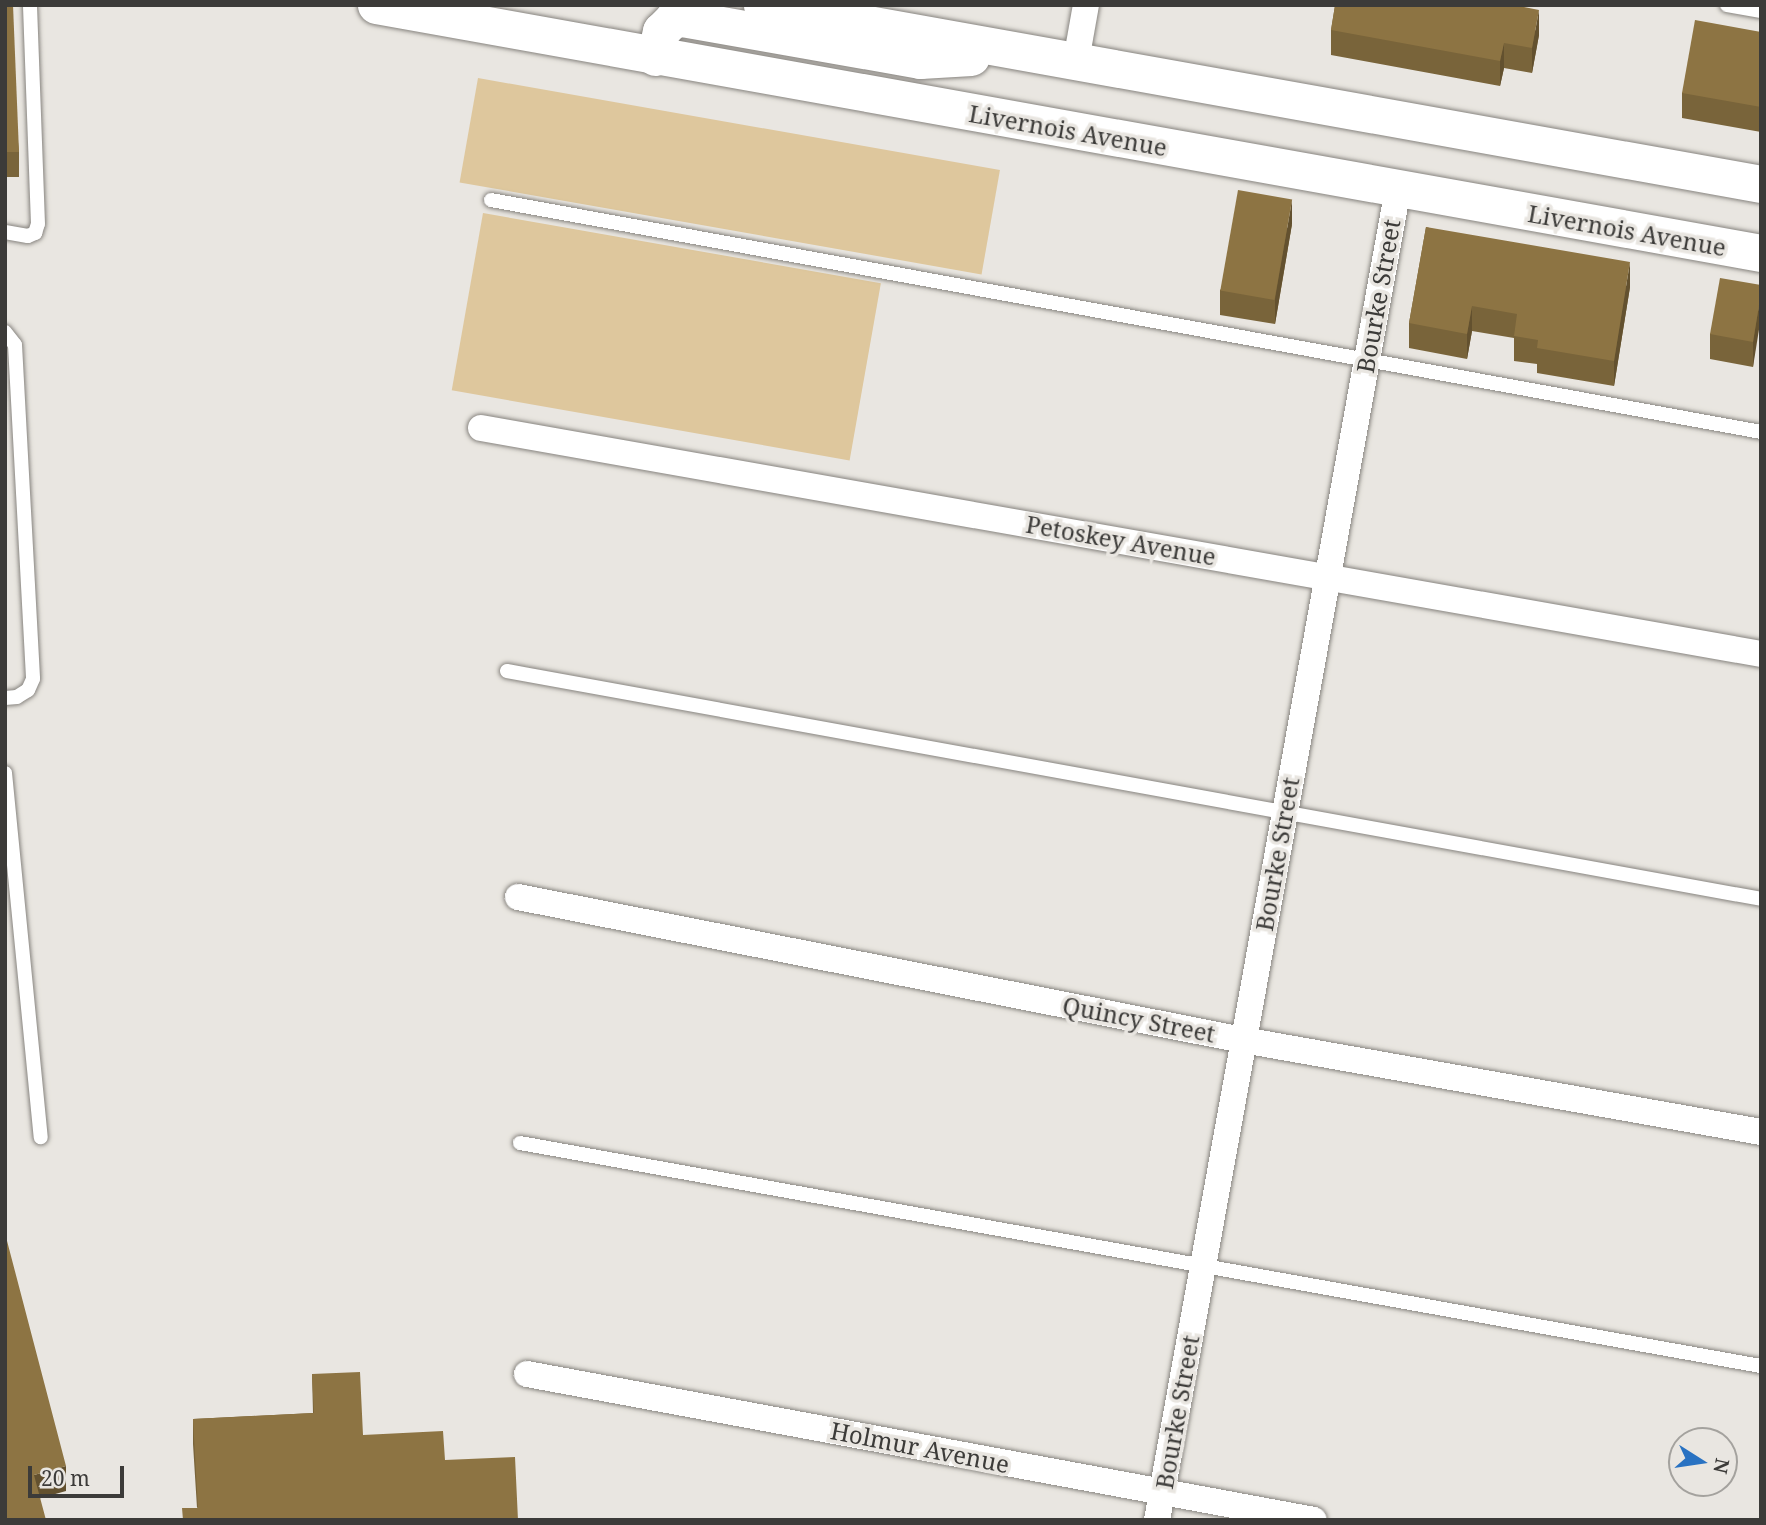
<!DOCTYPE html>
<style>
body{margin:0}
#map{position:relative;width:1766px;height:1525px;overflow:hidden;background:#e9e6e1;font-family:"Noto Serif",serif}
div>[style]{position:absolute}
.green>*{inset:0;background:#dec79d;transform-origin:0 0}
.roads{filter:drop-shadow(0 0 2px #87847f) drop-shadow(0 0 2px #87847f)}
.service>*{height:14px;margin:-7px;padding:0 7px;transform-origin:7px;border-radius:7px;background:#fff}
.minor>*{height:26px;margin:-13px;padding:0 13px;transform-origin:13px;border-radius:13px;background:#fff}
.secondary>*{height:37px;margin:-18.5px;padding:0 18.5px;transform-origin:18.5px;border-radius:18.5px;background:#fff}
.wall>*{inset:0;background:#79643a}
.shaded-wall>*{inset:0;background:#63512f}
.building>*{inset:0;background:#8d7443;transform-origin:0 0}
span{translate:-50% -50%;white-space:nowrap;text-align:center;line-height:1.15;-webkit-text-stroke:7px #e9e6e1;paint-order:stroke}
.street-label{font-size:24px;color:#3c3b39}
.frame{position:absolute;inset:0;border:7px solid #3c3b39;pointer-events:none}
.north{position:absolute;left:1668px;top:1427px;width:70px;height:70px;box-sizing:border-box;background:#e9e6e1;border:2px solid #a4a29e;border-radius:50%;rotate:102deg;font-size:19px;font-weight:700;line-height:28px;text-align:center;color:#3c3b39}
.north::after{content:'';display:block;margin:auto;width:24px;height:32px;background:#2972c2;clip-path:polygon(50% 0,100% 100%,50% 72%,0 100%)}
.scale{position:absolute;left:28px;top:1466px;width:96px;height:32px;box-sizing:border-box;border:4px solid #3c3b39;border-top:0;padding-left:9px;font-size:21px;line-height:24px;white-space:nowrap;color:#3c3b39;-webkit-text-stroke:5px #e9e6e1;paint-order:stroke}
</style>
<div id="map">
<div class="green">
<div style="left:478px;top:78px;width:530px;height:106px;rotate:10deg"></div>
<div style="left:483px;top:213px;width:404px;height:180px;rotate:10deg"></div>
</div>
<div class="roads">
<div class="service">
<div style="left:1727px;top:5px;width:35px;rotate:10deg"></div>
<div style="left:491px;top:200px;width:1291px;rotate:10.35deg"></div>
<div style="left:5px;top:232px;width:23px;rotate:10deg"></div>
<div style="left:28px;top:236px;width:8px;rotate:-23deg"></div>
<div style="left:35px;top:233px;width:9px;rotate:-72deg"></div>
<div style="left:38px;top:224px;width:219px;rotate:-92.1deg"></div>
<div style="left:5px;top:332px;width:16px;rotate:52deg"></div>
<div style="left:15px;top:345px;width:334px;rotate:86.9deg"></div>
<div style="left:33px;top:679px;width:12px;rotate:114deg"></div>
<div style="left:28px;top:690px;width:13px;rotate:148deg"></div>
<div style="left:17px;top:697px;width:12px;rotate:175deg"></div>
<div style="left:507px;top:671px;width:1275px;rotate:10.3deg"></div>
<div style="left:5px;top:773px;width:366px;rotate:84.4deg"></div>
<div style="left:520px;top:1143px;width:1261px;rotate:10.19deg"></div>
</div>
<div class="minor">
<div style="left:1076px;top:61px;width:57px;rotate:-79.9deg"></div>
<div style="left:481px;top:428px;width:1300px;rotate:10.01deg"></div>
<div style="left:518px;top:897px;width:739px;rotate:11.16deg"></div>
<div style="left:1243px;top:1040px;width:526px;rotate:10.07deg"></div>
<div style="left:527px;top:1374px;width:800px;rotate:10.51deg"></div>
<div style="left:1157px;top:1520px;width:1353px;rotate:-79.74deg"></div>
</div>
<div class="secondary">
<div style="left:376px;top:5px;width:1407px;rotate:10.15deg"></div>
<div style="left:762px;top:5px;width:1015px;rotate:10.16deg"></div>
<div style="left:655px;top:57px;width:27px;rotate:-77deg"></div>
<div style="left:661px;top:31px;width:17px;rotate:-45deg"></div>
<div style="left:673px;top:19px;width:9px;rotate:-6deg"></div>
<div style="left:682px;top:18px;width:242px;rotate:10deg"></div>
<div style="left:920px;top:60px;width:51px;rotate:-3.4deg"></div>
</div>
</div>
<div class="wall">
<div style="clip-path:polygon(5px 5px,19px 152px,19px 177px,5px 177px)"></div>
<div style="clip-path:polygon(1330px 5px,1516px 5px,1539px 35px,1532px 73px,1504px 68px,1500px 86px,1331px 55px,1331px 30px,1335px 6px)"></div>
<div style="clip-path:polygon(1761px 32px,1761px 132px,1682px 118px,1682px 93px)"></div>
<div style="clip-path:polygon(1292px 224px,1275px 324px,1220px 315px,1220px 290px)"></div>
<div style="clip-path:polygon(1426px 227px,1630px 287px,1614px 386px,1537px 373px,1537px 364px,1514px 361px,1514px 338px,1472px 331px,1467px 359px,1409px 348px,1409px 323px)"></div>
<div style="clip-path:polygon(1761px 285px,1753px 367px,1710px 359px,1710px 334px)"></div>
<div style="clip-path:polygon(312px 1374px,363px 1435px,197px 1508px,193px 1444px,193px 1419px,313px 1413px)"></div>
</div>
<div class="shaded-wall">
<div style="clip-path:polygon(1539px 10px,1539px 35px,1532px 73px,1532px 48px)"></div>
<div style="clip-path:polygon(1504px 43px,1504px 68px,1500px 86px,1500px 61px)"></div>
<div style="clip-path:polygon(1292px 200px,1292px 224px,1275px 324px,1275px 299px)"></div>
<div style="clip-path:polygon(1630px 262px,1630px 287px,1614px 386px,1614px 361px)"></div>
<div style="clip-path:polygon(1761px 293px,1761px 317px,1753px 367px,1753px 342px)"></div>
<div style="clip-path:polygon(1472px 306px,1472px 331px,1467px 359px,1467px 334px)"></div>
<div style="clip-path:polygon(66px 1466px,66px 1491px,34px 1500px,34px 1475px)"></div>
</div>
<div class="building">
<div style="clip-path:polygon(5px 5px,13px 5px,19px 152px,5px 152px)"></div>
<div style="clip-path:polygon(1335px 5px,1514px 5px,1539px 10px,1532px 48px,1504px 43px,1500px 61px,1331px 30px)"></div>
<div style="clip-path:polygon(1695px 20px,1761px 32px,1761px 107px,1682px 93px)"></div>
<div style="left:1238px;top:190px;width:55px;height:102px;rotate:10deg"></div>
<div style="clip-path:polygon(1426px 227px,1630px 262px,1614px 361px,1537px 348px,1538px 340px,1514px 336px,1517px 314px,1472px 306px,1467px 334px,1409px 323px)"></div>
<div style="clip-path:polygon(1720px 278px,1761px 285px,1761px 293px,1753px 342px,1710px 334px)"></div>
<div style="clip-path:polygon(6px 1237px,66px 1466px,34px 1475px,46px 1520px,5px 1520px)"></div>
<div style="clip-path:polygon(360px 1372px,363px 1435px,443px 1431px,445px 1460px,515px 1457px,518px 1520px,183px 1520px,182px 1508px,198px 1508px,193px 1419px,314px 1413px,312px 1374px)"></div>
</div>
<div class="street-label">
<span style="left:1068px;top:130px;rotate:10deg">Livernois Avenue</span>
<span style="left:1627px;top:230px;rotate:10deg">Livernois Avenue</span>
<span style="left:1378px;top:296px;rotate:-80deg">Bourke Street</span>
<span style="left:1121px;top:540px;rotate:10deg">Petoskey Avenue</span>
<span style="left:1277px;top:854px;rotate:-80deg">Bourke Street</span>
<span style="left:1139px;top:1019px;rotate:11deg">Quincy Street</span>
<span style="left:1177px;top:1412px;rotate:-80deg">Bourke Street</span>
<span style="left:920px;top:1447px;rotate:11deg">Holmur Avenue</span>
</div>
<div class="frame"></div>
<div class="north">N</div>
<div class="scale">20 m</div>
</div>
